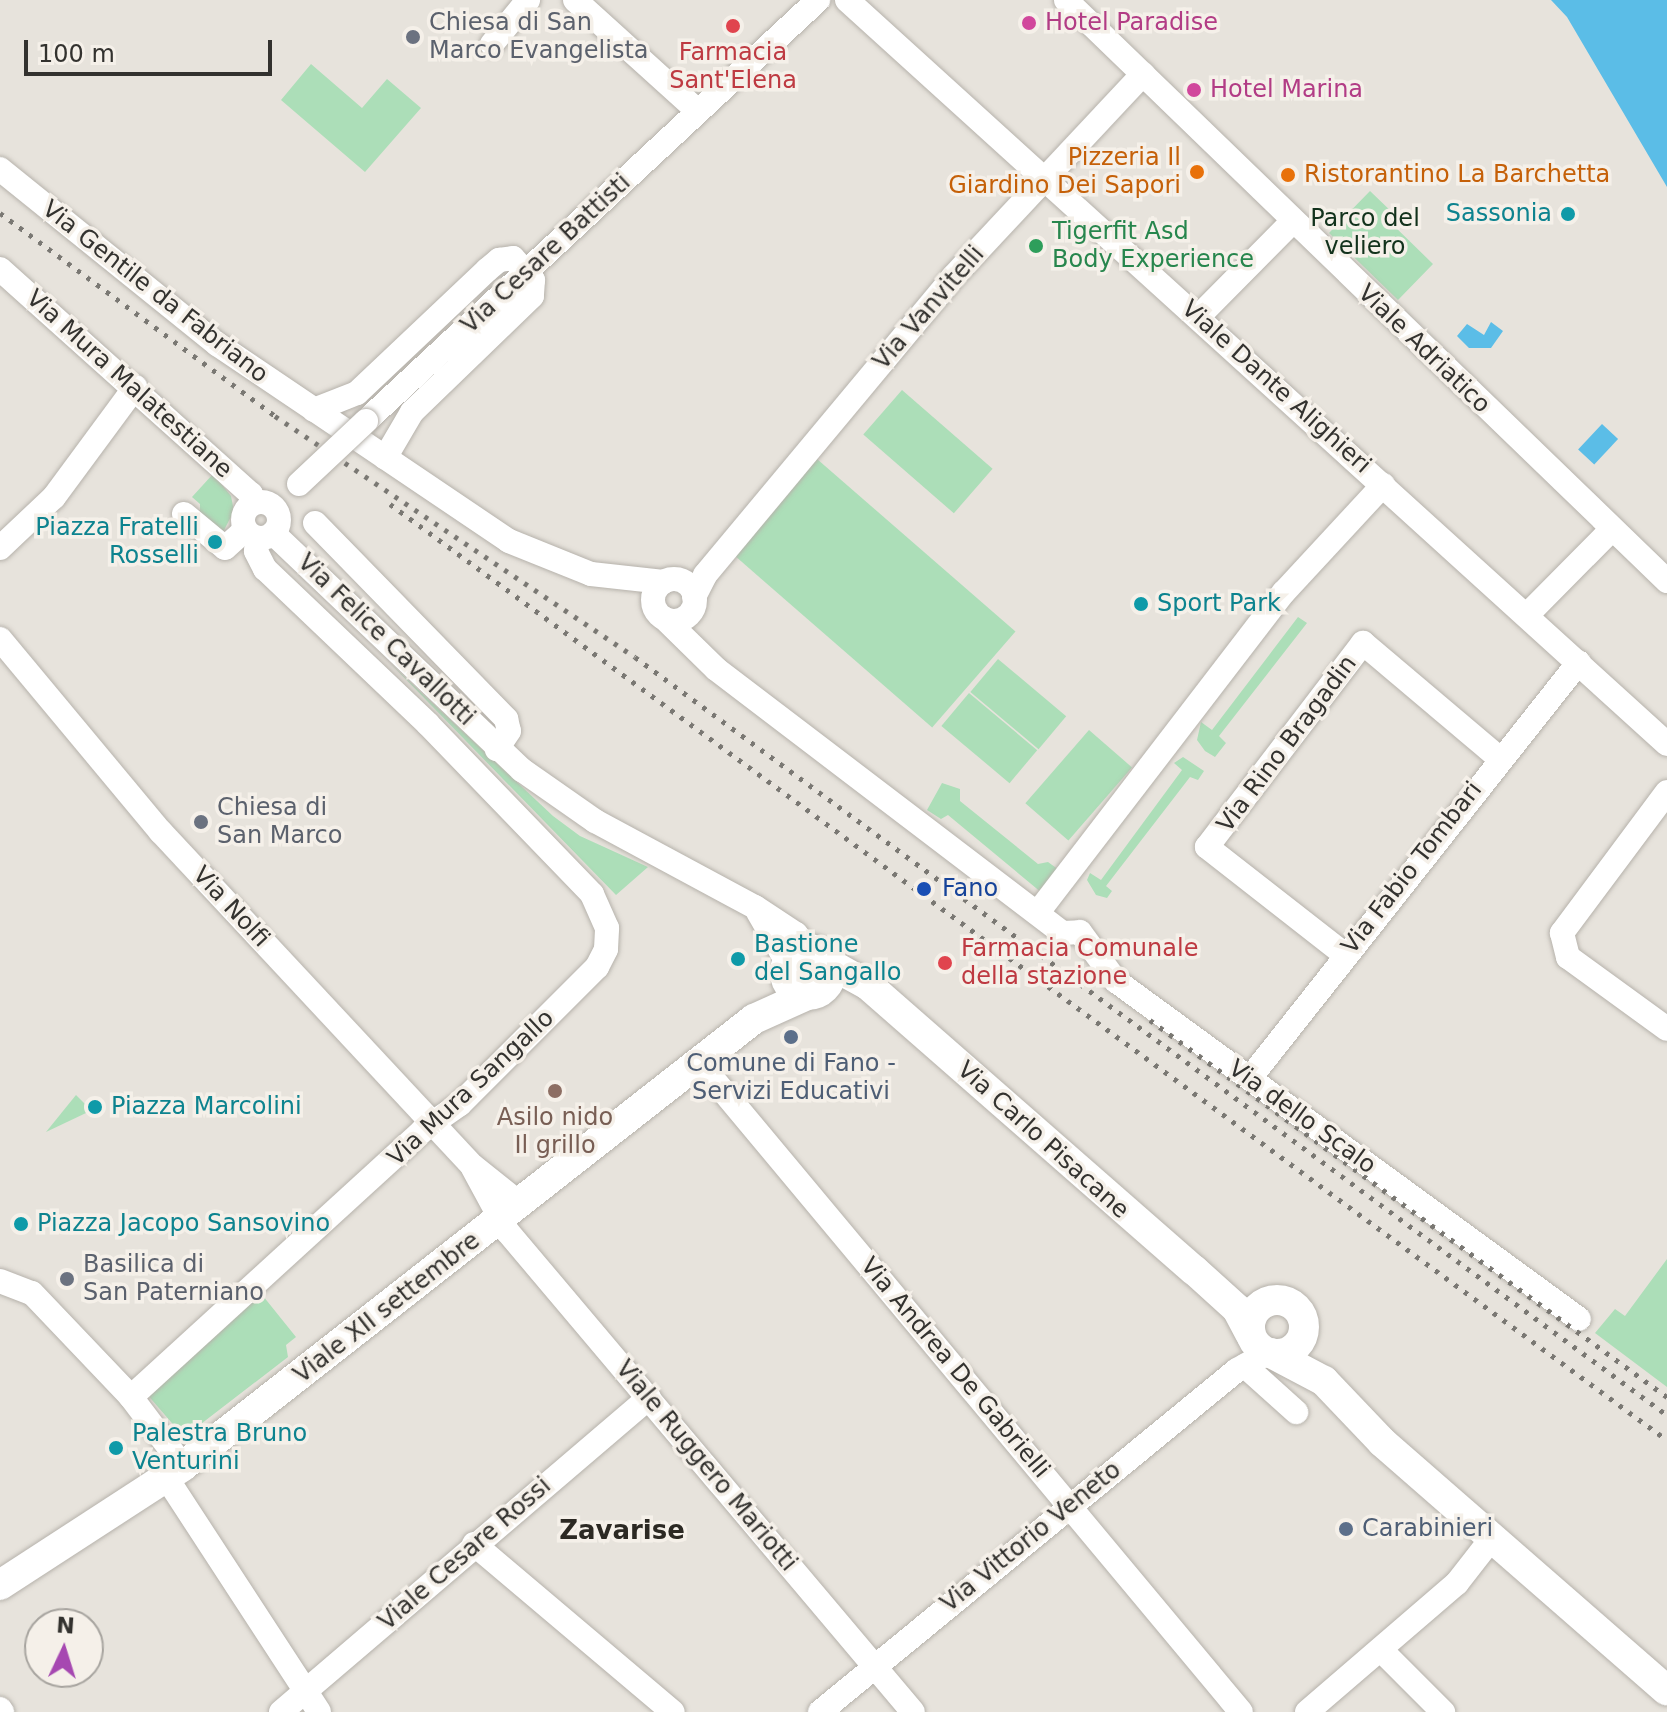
<!DOCTYPE html>
<style>
body{margin:0}
#map{position:relative;width:1667px;height:1712px;overflow:hidden;background:#e7e3dc;font-family:"DejaVu Sans",sans-serif}
div>[style]{position:absolute}
.green>*{inset:0;background:#acdeb8;transform-origin:0 0}
.water>*{inset:0;background:#5bbde7;transform-origin:0 0}
.roads{filter:drop-shadow(0 0 2px #b6b2ab) drop-shadow(0 0 2px #b6b2ab)}
.minor>*{height:24px;margin:-12px;padding:0 12px;transform-origin:12px;border-radius:12px;background:#fff}
.minor>.ring{margin:-12px;padding:0;box-sizing:content-box;background:none;border:24px solid #fff;border-radius:50%}
.major>*{height:30px;margin:-15px;padding:0 15px;transform-origin:15px;border-radius:15px;background:#fff}
.major>.ring{margin:-15px;padding:0;box-sizing:content-box;background:none;border:30px solid #fff;border-radius:50%}
.rail>*{height:5px;margin-top:-2.5px;transform-origin:0;background:repeating-linear-gradient(90deg,#7a7873 0 4px,transparent 0 12px)}
.bridges{filter:drop-shadow(0 0 2px #b6b2ab) drop-shadow(0 0 2px #b6b2ab)}
.minor-bridge>*{height:24px;margin:-12px;padding:0 12px;transform-origin:12px;border-radius:12px;background:#fff}
.dots>*{width:22px;height:22px;translate:-50% -50%;box-sizing:border-box;border:4px solid #f5f0e9;border-radius:50%}
span{translate:-50% -50%;white-space:nowrap;text-align:center;line-height:1.15;-webkit-text-stroke:7px #f5f0e9;paint-order:stroke}
.worship-label{font-size:24px;color:#5b616d}
.left{translate:0 -50%;text-align:left}
.hotel-label{font-size:24px;color:#b23c85}
.health-label{font-size:24px;color:#be3a42}
.food-label{font-size:24px;color:#c56008}
.right{translate:-100% -50%;text-align:right}
.culture-label{font-size:24px;color:#0d838f}
.park-label{font-size:24px;color:#12321c}
.leisure-label{font-size:24px;color:#27864d}
.street-label{font-size:24px;color:#33322f}
.transit-label{font-size:24px;color:#164399}
.service-label{font-size:24px;color:#4e5e75}
.education-label{font-size:24px;color:#785e54}
.neighbourhood-label{font-size:26px;color:#2c2923;font-weight:700}
.north{position:absolute;left:24px;top:1608px;width:80px;height:80px;box-sizing:border-box;background:#f5f0e9;border:2px solid #a7a49f;border-radius:50%;rotate:4deg;font-size:22px;font-weight:700;line-height:32px;text-align:center;color:#33322f}
.north::after{content:'';display:block;margin:auto;width:28px;height:36px;background:#a648b1;clip-path:polygon(50% 0,100% 100%,50% 72%,0 100%)}
.scale{position:absolute;left:24px;top:40px;width:248px;height:36px;box-sizing:border-box;border:4px solid #33322f;border-top:0;padding-left:10px;font-size:24px;line-height:28px;white-space:nowrap;color:#33322f;-webkit-text-stroke:6px #f5f0e9;paint-order:stroke}
</style>
<div id="map">
<div class="green">
<div style="clip-path:polygon(311px 64px,362px 108px,387px 79px,421px 108px,365px 172px,281px 100px)"></div>
<div style="clip-path:polygon(1370px 191px,1395px 215px,1389px 221px,1433px 264px,1398px 300px,1329px 233px)"></div>
<div style="left:902px;top:390px;width:120px;height:59px;rotate:41deg"></div>
<div style="left:817px;top:459px;width:263px;height:127px;rotate:41deg"></div>
<div style="clip-path:polygon(213px 474px,231px 496px,234px 511px,222px 534px,200px 515px,200px 504px,192px 497px)"></div>
<div style="clip-path:polygon(1298px 617px,1307px 623px,1219px 736px,1226px 743px,1215px 757px,1205px 751px,1197px 740px,1201px 722px,1212px 730px)"></div>
<div style="left:998px;top:659px;width:89px;height:43px;rotate:40deg"></div>
<div style="clip-path:polygon(391px 664px,553px 816px,580px 836px,648px 867px,616px 895px)"></div>
<div style="left:969px;top:693px;width:89px;height:43px;rotate:40deg"></div>
<div style="left:1089px;top:730px;width:57px;height:97px;rotate:41deg"></div>
<div style="clip-path:polygon(1183px 757px,1204px 771px,1198px 780px,1190px 777px,1106px 886px,1112px 891px,1107px 898px,1096px 895px,1087px 880px,1090px 873px,1101px 880px,1182px 770px,1174px 763px)"></div>
<div style="clip-path:polygon(942px 783px,960px 789px,960px 801px,1038px 864px,1048px 862px,1059px 870px,1042px 893px,948px 815px,941px 819px,927px 810px)"></div>
<div style="clip-path:polygon(76px 1095px,87px 1106px,86px 1113px,46px 1132px)"></div>
<div style="clip-path:polygon(1667px 1259px,1667px 1387px,1595px 1333px,1615px 1309px,1625px 1316px)"></div>
<div style="clip-path:polygon(259px 1291px,296px 1337px,286px 1345px,288px 1357px,184px 1437px,145px 1392px)"></div>
</div>
<div class="water">
<div style="clip-path:polygon(1551px 0,1667px 0,1667px 187px,1567px 17px)"></div>
<div style="clip-path:polygon(1491px 322px,1503px 331px,1491px 348px,1469px 348px,1457px 336px,1467px 324px,1484px 335px)"></div>
<div style="left:1602px;top:424px;width:22px;height:35px;rotate:43deg"></div>
</div>
<div class="roads">
<div class="minor">
<div style="left:575px;top:0;width:166px;rotate:42.1deg"></div>
<div style="left:847px;top:0;width:1107px;rotate:42.22deg"></div>
<div style="left:1066px;top:0;width:836px;rotate:44.03deg"></div>
<div style="left:492px;top:44px;width:57px;rotate:-50.7deg"></div>
<div style="left:0;top:169px;width:279px;rotate:38.9deg"></div>
<div style="left:217px;top:344px;width:352px;rotate:34deg"></div>
<div style="left:509px;top:541px;width:88px;rotate:21.9deg"></div>
<div style="left:591px;top:574px;width:73px;rotate:6.3deg"></div>
<div style="left:0;top:269px;width:337px;rotate:41.9deg"></div>
<div style="left:251px;top:494px;width:9px;rotate:77deg"></div>
<div style="left:1198px;top:317px;width:134px;rotate:-45.3deg"></div>
<div style="left:314px;top:410px;width:46px;rotate:-21.6deg"></div>
<div style="left:357px;top:393px;width:179px;rotate:-43.4deg"></div>
<div style="left:487px;top:270px;width:16px;rotate:-40deg"></div>
<div style="left:499px;top:260px;width:14px;rotate:-8deg"></div>
<div style="left:513px;top:258px;width:30px;rotate:48deg"></div>
<div style="left:533px;top:280px;width:16px;rotate:94deg"></div>
<div style="left:532px;top:296px;width:167px;rotate:136deg"></div>
<div style="left:412px;top:412px;width:53px;rotate:120.4deg"></div>
<div style="left:366px;top:421px;width:618px;rotate:-42.97deg"></div>
<div class="ring" style="left:243px;top:502px;width:12px;height:12px"></div>
<div style="left:184px;top:514px;width:53px;rotate:39.7deg"></div>
<div style="left:225px;top:548px;width:27px;rotate:-42deg"></div>
<div style="left:315px;top:523px;width:274px;rotate:45.7deg"></div>
<div style="left:506px;top:719px;width:12px;rotate:76deg"></div>
<div style="left:509px;top:731px;width:22px;rotate:124deg"></div>
<div style="left:273px;top:533px;width:344px;rotate:43.6deg"></div>
<div style="left:522px;top:770px;width:89px;rotate:34.9deg"></div>
<div style="left:595px;top:821px;width:182px;rotate:28.3deg"></div>
<div style="left:755px;top:907px;width:49px;rotate:33.4deg"></div>
<div style="left:796px;top:934px;width:19px;rotate:51deg"></div>
<div style="left:0;top:548px;width:74px;rotate:-43.4deg"></div>
<div style="left:54px;top:497px;width:137px;rotate:-53.6deg"></div>
<div class="ring" style="left:653px;top:579px;width:18px;height:18px"></div>
<div style="left:694px;top:597px;width:25px;rotate:-63deg"></div>
<div style="left:705px;top:575px;width:388px;rotate:-50.2deg"></div>
<div style="left:953px;top:277px;width:278px;rotate:-46.9deg"></div>
<div style="left:1527px;top:615px;width:121px;rotate:-45.3deg"></div>
<div style="left:665px;top:619px;width:71px;rotate:44.4deg"></div>
<div style="left:716px;top:669px;width:436px;rotate:37.3deg"></div>
<div style="left:1063px;top:933px;width:17px;rotate:-3deg"></div>
<div style="left:1080px;top:932px;width:61px;rotate:53.7deg"></div>
<div style="left:1116px;top:981px;width:573px;rotate:36.13deg"></div>
<div style="left:0;top:639px;width:251px;rotate:50.2deg"></div>
<div style="left:161px;top:832px;width:457px;rotate:47deg"></div>
<div style="left:473px;top:1166px;width:59px;rotate:38.8deg"></div>
<div style="left:1667px;top:792px;width:176px;rotate:126.7deg"></div>
<div style="left:1562px;top:933px;width:25px;rotate:76deg"></div>
<div style="left:1568px;top:957px;width:122px;rotate:36deg"></div>
<div style="left:1039px;top:911px;width:402px;rotate:-52.5deg"></div>
<div style="left:1284px;top:592px;width:146px;rotate:-47.2deg"></div>
<div style="left:758px;top:912px;width:58px;rotate:59.9deg"></div>
<div style="left:1344px;top:954px;width:174px;rotate:-142deg"></div>
<div style="left:1207px;top:847px;width:257px;rotate:-52.6deg"></div>
<div style="left:1363px;top:643px;width:178px;rotate:40.2deg"></div>
<div style="left:699px;top:1062px;width:846px;rotate:50.18deg"></div>
<div style="left:1250px;top:1078px;width:530px;rotate:-51.66deg"></div>
<div style="left:473px;top:1168px;width:72px;rotate:61.6deg"></div>
<div style="left:507px;top:1231px;width:629px;rotate:49.83deg"></div>
<div style="left:0;top:1281px;width:34px;rotate:21deg"></div>
<div style="left:32px;top:1293px;width:144px;rotate:46.4deg"></div>
<div style="left:131px;top:1397px;width:86px;rotate:53deg"></div>
<div style="left:1245px;top:1366px;width:69px;rotate:42deg"></div>
<div style="left:131px;top:1397px;width:396px;rotate:-42.4deg"></div>
<div style="left:423px;top:1130px;width:45px;rotate:-35.1deg"></div>
<div style="left:460px;top:1104px;width:194px;rotate:-45deg"></div>
<div style="left:597px;top:967px;width:20px;rotate:-63deg"></div>
<div style="left:606px;top:949px;width:21px;rotate:-87deg"></div>
<div style="left:607px;top:928px;width:37px;rotate:-114deg"></div>
<div style="left:592px;top:894px;width:236px;rotate:-134deg"></div>
<div style="left:428px;top:724px;width:225px;rotate:-136.4deg"></div>
<div style="left:265px;top:569px;width:20px;rotate:-117deg"></div>
<div style="left:256px;top:551px;width:13px;rotate:-81deg"></div>
<div style="left:166px;top:1477px;width:280px;rotate:56.9deg"></div>
<div style="left:474px;top:1544px;width:260px;rotate:40.2deg"></div>
<div style="left:1381px;top:1650px;width:88px;rotate:45deg"></div>
<div style="left:0;top:1709px;width:4px;rotate:56deg"></div>
<div style="left:281px;top:1712px;width:484px;rotate:-40.5deg"></div>
<div style="left:820px;top:1712px;width:539px;rotate:-39.36deg"></div>
<div style="left:1237px;top:1370px;width:37px;rotate:-29deg"></div>
<div style="left:1307px;top:1712px;width:198px;rotate:-40.7deg"></div>
<div style="left:1457px;top:1583px;width:57px;rotate:-52.1deg"></div>
</div>
<div class="major">
<div class="ring" style="left:785px;top:949px;width:16px;height:16px"></div>
<div style="left:830px;top:964px;width:43px;rotate:28.9deg"></div>
<div style="left:868px;top:985px;width:433px;rotate:41.2deg"></div>
<div style="left:1194px;top:1270px;width:58px;rotate:42.2deg"></div>
<div style="left:1237px;top:1309px;width:27px;rotate:62deg"></div>
<div class="ring" style="left:1250px;top:1300px;width:24px;height:24px"></div>
<div style="left:1271px;top:1353px;width:60px;rotate:27.8deg"></div>
<div style="left:1324px;top:1381px;width:84px;rotate:46.4deg"></div>
<div style="left:1382px;top:1442px;width:378px;rotate:41.1deg"></div>
<div style="left:0;top:1585px;width:218px;rotate:-33deg"></div>
<div style="left:183px;top:1466px;width:725px;rotate:-38.06deg"></div>
<div style="left:754px;top:1019px;width:56px;rotate:-24.3deg"></div>
</div>
</div>
<div class="rail">
<div style="left:0;top:213px;width:342px;rotate:36.4deg"></div>
<div style="left:275px;top:416px;width:433px;rotate:33.8deg"></div>
<div style="left:635px;top:657px;width:1280px;rotate:36.3deg"></div>
<div style="left:390px;top:504px;width:1583px;rotate:36.24deg"></div>
<div style="left:1150px;top:1020px;width:640px;rotate:36.1deg"></div>
</div>
<div class="bridges">
<div class="minor-bridge">
<div style="left:299px;top:484px;width:92px;rotate:-43.2deg"></div>
</div>
</div>
<div class="dots">
<div style="left:1029px;top:23px;background:#d1479c"></div>
<div style="left:733px;top:26px;background:#e0444e"></div>
<div style="left:413px;top:37px;background:#6b7280"></div>
<div style="left:1194px;top:90px;background:#d1479c"></div>
<div style="left:1197px;top:172px;background:#e8710a"></div>
<div style="left:1288px;top:175px;background:#e8710a"></div>
<div style="left:1568px;top:214px;background:#0f9aa8"></div>
<div style="left:1036px;top:246px;background:#2e9e5b"></div>
<div style="left:215px;top:542px;background:#0f9aa8"></div>
<div style="left:1141px;top:604px;background:#0f9aa8"></div>
<div style="left:201px;top:822px;background:#6b7280"></div>
<div style="left:924px;top:889px;background:#1a4fb4"></div>
<div style="left:738px;top:959px;background:#0f9aa8"></div>
<div style="left:945px;top:963px;background:#e0444e"></div>
<div style="left:791px;top:1037px;background:#5c6f8a"></div>
<div style="left:555px;top:1091px;background:#8d6e63"></div>
<div style="left:95px;top:1107px;background:#0f9aa8"></div>
<div style="left:21px;top:1224px;background:#0f9aa8"></div>
<div style="left:67px;top:1279px;background:#6b7280"></div>
<div style="left:116px;top:1448px;background:#0f9aa8"></div>
<div style="left:1346px;top:1529px;background:#5c6f8a"></div>
</div>
<div class="worship-label">
<span class="left" style="left:429px;top:37px">Chiesa di San<br>Marco Evangelista</span>
<span class="left" style="left:217px;top:822px">Chiesa di<br>San Marco</span>
<span class="left" style="left:83px;top:1279px">Basilica di<br>San Paterniano</span>
</div>
<div class="hotel-label">
<span class="left" style="left:1045px;top:23px">Hotel Paradise</span>
<span class="left" style="left:1210px;top:90px">Hotel Marina</span>
</div>
<div class="health-label">
<span style="left:733px;top:67px">Farmacia<br>Sant'Elena</span>
<span class="left" style="left:961px;top:963px">Farmacia Comunale<br>della stazione</span>
</div>
<div class="food-label">
<span class="right" style="left:1181px;top:172px">Pizzeria Il<br>Giardino Dei Sapori</span>
<span class="left" style="left:1304px;top:175px">Ristorantino La Barchetta</span>
</div>
<div class="culture-label">
<span class="right" style="left:1552px;top:214px">Sassonia</span>
<span class="right" style="left:199px;top:542px">Piazza Fratelli<br>Rosselli</span>
<span class="left" style="left:1157px;top:604px">Sport Park</span>
<span class="left" style="left:754px;top:959px">Bastione<br>del Sangallo</span>
<span class="left" style="left:111px;top:1107px">Piazza Marcolini</span>
<span class="left" style="left:37px;top:1224px">Piazza Jacopo Sansovino</span>
<span class="left" style="left:132px;top:1448px">Palestra Bruno<br>Venturini</span>
</div>
<div class="park-label">
<span style="left:1365px;top:233px">Parco del<br>veliero</span>
</div>
<div class="leisure-label">
<span class="left" style="left:1052px;top:246px">Tigerfit Asd<br>Body Experience</span>
</div>
<div class="street-label">
<span style="left:546px;top:254px;rotate:-43deg">Via Cesare Battisti</span>
<span style="left:155px;top:292px;rotate:38deg">Via Gentile da Fabriano</span>
<span style="left:929px;top:308px;rotate:-49deg">Via Vanvitelli</span>
<span style="left:1424px;top:349px;rotate:44deg">Viale Adriatico</span>
<span style="left:129px;top:384px;rotate:42deg">Via Mura Malatestiane</span>
<span style="left:1276px;top:387px;rotate:42deg">Viale Dante Alighieri</span>
<span style="left:386px;top:640px;rotate:44deg">Via Felice Cavallotti</span>
<span style="left:1287px;top:744px;rotate:-53deg">Via Rino Bragadin</span>
<span style="left:1412px;top:868px;rotate:-52deg">Via Fabio Tombari</span>
<span style="left:231px;top:907px;rotate:47deg">Via Nolfi</span>
<span style="left:471px;top:1088px;rotate:-43deg">Via Mura Sangallo</span>
<span style="left:1302px;top:1117px;rotate:36deg">Via dello Scalo</span>
<span style="left:1043px;top:1140px;rotate:42deg">Via Carlo Pisacane</span>
<span style="left:387px;top:1308px;rotate:-38deg">Viale XII settembre</span>
<span style="left:955px;top:1368px;rotate:50deg">Via Andrea De Gabrielli</span>
<span style="left:706px;top:1466px;rotate:50deg">Viale Ruggero Mariotti</span>
<span style="left:1031px;top:1537px;rotate:-39deg">Via Vittorio Veneto</span>
<span style="left:465px;top:1554px;rotate:-41deg">Viale Cesare Rossi</span>
</div>
<div class="transit-label">
<span class="left" style="left:942px;top:889px">Fano</span>
</div>
<div class="service-label">
<span style="left:791px;top:1078px">Comune di Fano -<br>Servizi Educativi</span>
<span class="left" style="left:1362px;top:1529px">Carabinieri</span>
</div>
<div class="education-label">
<span style="left:555px;top:1132px">Asilo nido<br>Il grillo</span>
</div>
<div class="neighbourhood-label">
<span style="left:622px;top:1531px">Zavarise</span>
</div>
<div class="north">N</div>
<div class="scale">100 m</div>
</div>
